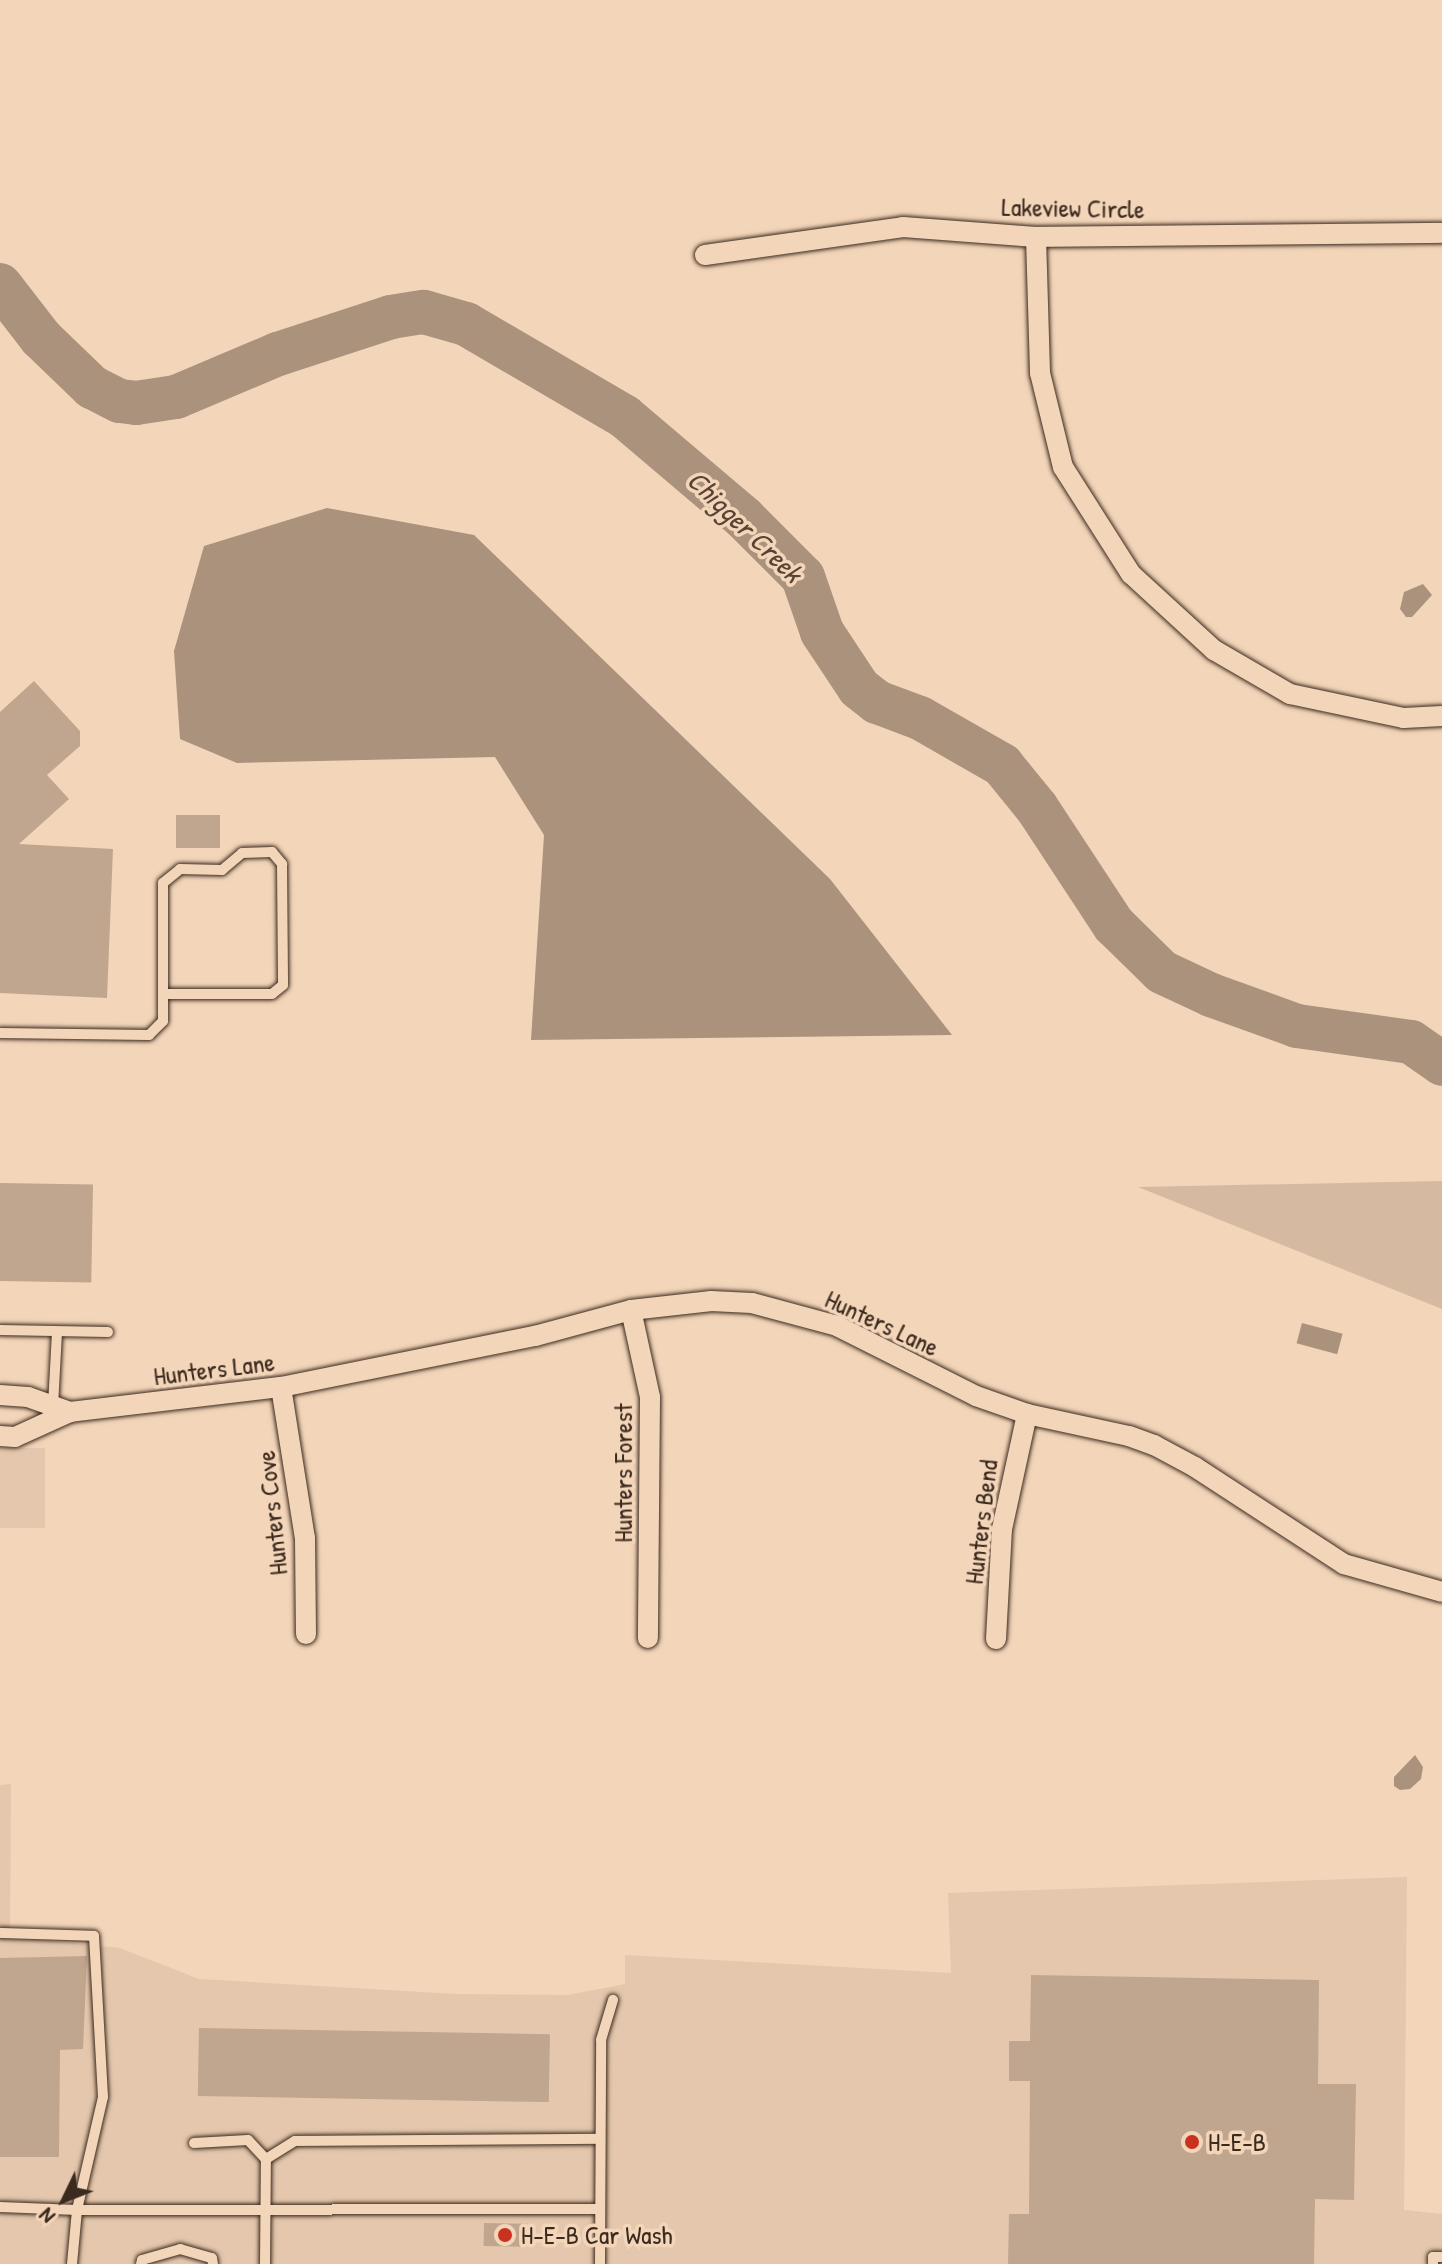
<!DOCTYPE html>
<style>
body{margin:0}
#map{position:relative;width:1442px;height:2264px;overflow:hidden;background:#f3d5b9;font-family:"Patrick Hand",sans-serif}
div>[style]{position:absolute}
.built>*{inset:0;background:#e4c7ac;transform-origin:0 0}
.green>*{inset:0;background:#d5b9a0}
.water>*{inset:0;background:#aa927c;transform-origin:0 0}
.river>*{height:44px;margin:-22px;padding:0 22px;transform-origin:22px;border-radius:22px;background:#aa927c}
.building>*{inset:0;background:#c0a68e;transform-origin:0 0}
.roads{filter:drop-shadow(0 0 2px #3b2a1e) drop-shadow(0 0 2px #3b2a1e)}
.lane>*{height:10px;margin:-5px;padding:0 5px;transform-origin:5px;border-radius:5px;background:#f3d5b9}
.street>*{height:20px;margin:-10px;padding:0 10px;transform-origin:10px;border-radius:10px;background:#f3d5b9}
.dots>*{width:22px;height:22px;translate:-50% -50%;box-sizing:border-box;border:4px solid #f3d5b9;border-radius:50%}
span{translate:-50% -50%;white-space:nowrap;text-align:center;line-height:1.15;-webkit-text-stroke:7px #f3d5b9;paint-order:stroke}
.street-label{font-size:26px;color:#3b2a1e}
.poi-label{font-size:26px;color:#3b2a1e}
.left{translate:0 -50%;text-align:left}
.water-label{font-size:28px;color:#574436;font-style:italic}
.north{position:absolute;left:24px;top:2160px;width:80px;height:80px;-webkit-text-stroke:6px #f3d5b9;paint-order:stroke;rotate:227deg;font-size:22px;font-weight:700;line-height:32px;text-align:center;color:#3b2a1e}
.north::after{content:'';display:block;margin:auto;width:28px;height:36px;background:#3b2a1e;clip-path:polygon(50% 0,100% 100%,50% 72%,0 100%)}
</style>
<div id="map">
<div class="built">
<div style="left:0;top:1448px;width:45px;height:80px"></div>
<div style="clip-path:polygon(11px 1784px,10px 1937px,120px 1948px,199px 1979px,456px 1994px,568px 1995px,625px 1984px,625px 1955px,951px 1973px,948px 1893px,1407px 1877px,1404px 2210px,1442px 2214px,1442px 2264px,0 2264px,0 1785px)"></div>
</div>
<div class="green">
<div style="clip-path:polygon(1442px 1181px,1442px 1309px,1138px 1187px)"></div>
</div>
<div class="water">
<div style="clip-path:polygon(327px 508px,474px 535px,830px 879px,952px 1035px,531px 1040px,544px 835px,495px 757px,237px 763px,180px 739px,174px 651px,204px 546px)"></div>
<div style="clip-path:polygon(1423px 584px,1432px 595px,1412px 617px,1406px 617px,1400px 609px,1404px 592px)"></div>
<div style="left:1302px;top:1323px;width:42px;height:21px;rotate:15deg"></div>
<div style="clip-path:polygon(1415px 1755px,1423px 1767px,1421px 1779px,1410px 1789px,1400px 1790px,1394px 1786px,1394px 1777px)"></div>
</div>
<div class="river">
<div style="left:0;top:285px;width:67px;rotate:52.3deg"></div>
<div style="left:41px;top:338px;width:71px;rotate:43.9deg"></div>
<div style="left:92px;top:387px;width:31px;rotate:27deg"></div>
<div style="left:120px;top:401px;width:16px;rotate:7deg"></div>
<div style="left:136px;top:403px;width:40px;rotate:-8.5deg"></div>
<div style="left:176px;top:397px;width:111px;rotate:-22.9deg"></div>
<div style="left:278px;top:354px;width:119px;rotate:-18.1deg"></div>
<div style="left:391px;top:317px;width:33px;rotate:-9deg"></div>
<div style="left:424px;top:312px;width:44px;rotate:15.9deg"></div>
<div style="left:466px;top:324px;width:184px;rotate:30.3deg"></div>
<div style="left:625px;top:417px;width:156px;rotate:40.3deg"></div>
<div style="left:744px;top:518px;width:83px;rotate:45deg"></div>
<div style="left:803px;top:577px;width:58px;rotate:70.9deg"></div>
<div style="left:822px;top:632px;width:67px;rotate:56.5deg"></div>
<div style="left:859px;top:688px;width:23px;rotate:38deg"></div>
<div style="left:877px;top:702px;width:46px;rotate:20.4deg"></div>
<div style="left:920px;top:718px;width:95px;rotate:29.8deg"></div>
<div style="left:1002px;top:765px;width:55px;rotate:50.9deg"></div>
<div style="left:1037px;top:808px;width:140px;rotate:56.7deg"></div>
<div style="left:1114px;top:925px;width:67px;rotate:44.4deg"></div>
<div style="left:1162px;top:972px;width:54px;rotate:25.1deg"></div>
<div style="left:1211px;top:995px;width:91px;rotate:19.8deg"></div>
<div style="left:1297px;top:1026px;width:115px;rotate:8deg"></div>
<div style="left:1411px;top:1042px;width:38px;rotate:35deg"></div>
</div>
<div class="building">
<div style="clip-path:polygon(34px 681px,80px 731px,80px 746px,47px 775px,69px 799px,19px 844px,113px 849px,107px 998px,0 993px,0 712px)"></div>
<div style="left:176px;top:815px;width:44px;height:33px"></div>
<div style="left:0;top:1183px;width:93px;height:98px;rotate:1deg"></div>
<div style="clip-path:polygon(87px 1956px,83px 2049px,60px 2050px,59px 2157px,0 2157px,0 1958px)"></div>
<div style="clip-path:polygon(1031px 1975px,1319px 1980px,1318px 2084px,1356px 2084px,1354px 2200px,1315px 2199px,1314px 2264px,1008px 2264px,1009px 2214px,1029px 2214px,1030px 2081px,1009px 2081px,1009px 2041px,1030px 2041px)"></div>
<div style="left:199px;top:2028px;width:351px;height:68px;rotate:1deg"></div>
<div style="left:484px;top:2223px;width:43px;height:23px;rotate:1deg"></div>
</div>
<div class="roads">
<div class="lane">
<div style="left:0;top:1033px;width:149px;rotate:0.8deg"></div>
<div style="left:149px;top:1035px;width:20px;rotate:-45deg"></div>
<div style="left:163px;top:1021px;width:138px;rotate:-90deg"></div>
<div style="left:163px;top:883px;width:22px;rotate:-39deg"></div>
<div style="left:180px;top:869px;width:42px;rotate:1.4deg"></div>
<div style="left:222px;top:870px;width:26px;rotate:-40deg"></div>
<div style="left:242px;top:853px;width:30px;rotate:-2deg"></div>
<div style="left:272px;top:852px;width:16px;rotate:50deg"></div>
<div style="left:282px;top:864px;width:121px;rotate:89.5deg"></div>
<div style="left:283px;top:985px;width:14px;rotate:141deg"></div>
<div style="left:272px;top:994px;width:109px;rotate:180deg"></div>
<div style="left:0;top:1330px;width:108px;rotate:1.1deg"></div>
<div style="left:53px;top:1406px;width:74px;rotate:-86.9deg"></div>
<div style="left:0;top:1933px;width:94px;rotate:1.8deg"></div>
<div style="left:94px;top:1936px;width:161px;rotate:86.8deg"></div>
<div style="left:103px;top:2097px;width:116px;rotate:103deg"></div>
<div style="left:77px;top:2210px;width:77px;rotate:-177.8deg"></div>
<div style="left:194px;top:2143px;width:54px;rotate:-3.2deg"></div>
<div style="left:248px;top:2140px;width:26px;rotate:47deg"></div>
<div style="left:72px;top:2264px;width:54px;rotate:-84.7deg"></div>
<div style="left:77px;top:2210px;width:523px;rotate:-0.11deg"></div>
<div style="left:141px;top:2264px;width:4px;rotate:-76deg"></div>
<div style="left:142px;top:2260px;width:40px;rotate:-16deg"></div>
<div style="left:180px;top:2249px;width:33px;rotate:16deg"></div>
<div style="left:212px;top:2258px;width:6px;rotate:81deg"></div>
<div style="left:265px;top:2264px;width:105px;rotate:-89.5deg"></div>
<div style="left:266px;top:2159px;width:34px;rotate:-32deg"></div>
<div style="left:295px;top:2141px;width:305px;rotate:-0.4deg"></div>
<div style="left:600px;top:2264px;width:224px;rotate:-89.7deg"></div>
<div style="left:601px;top:2040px;width:42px;rotate:-73.3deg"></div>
<div style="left:1433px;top:2264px;width:7px;rotate:-90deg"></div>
<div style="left:1433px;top:2257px;width:9px"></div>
</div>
<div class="street">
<div style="left:1036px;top:237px;width:136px;rotate:88.3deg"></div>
<div style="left:1040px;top:373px;width:97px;rotate:76.3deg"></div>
<div style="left:1063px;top:467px;width:127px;rotate:57.6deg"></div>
<div style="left:1131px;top:574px;width:113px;rotate:42.5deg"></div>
<div style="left:1214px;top:650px;width:88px;rotate:30.1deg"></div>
<div style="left:1290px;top:694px;width:116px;rotate:11.9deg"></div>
<div style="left:1404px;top:718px;width:38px;rotate:-3deg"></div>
<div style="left:705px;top:255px;width:200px;rotate:-8deg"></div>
<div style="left:903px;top:227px;width:133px;rotate:4.3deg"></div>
<div style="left:1036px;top:237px;width:406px;rotate:-0.6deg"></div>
<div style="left:631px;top:1310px;width:89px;rotate:77.7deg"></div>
<div style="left:650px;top:1397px;width:241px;rotate:90.5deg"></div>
<div style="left:281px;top:1387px;width:153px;rotate:81deg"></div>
<div style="left:305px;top:1538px;width:96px;rotate:89.4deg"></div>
<div style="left:0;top:1395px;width:28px;rotate:4deg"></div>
<div style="left:28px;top:1397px;width:45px;rotate:19.7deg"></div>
<div style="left:0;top:1436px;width:15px;rotate:4deg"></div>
<div style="left:15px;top:1437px;width:60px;rotate:-24.4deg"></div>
<div style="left:70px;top:1412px;width:212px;rotate:-6.8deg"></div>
<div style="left:281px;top:1387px;width:259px;rotate:-11.4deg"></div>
<div style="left:535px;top:1336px;width:99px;rotate:-15.2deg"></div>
<div style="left:631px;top:1310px;width:81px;rotate:-6.4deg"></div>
<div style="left:711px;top:1301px;width:41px;rotate:2.8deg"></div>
<div style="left:752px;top:1303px;width:88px;rotate:15.1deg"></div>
<div style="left:837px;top:1326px;width:156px;rotate:26.7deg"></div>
<div style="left:976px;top:1396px;width:54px;rotate:19.4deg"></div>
<div style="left:1027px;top:1414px;width:104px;rotate:12.2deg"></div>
<div style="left:1129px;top:1436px;width:27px;rotate:20deg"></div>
<div style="left:1154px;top:1445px;width:47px;rotate:28.2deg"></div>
<div style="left:1195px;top:1467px;width:178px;rotate:33.1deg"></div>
<div style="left:1344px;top:1564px;width:102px;rotate:15.9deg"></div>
<div style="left:996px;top:1639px;width:110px;rotate:-86.9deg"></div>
<div style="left:1002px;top:1529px;width:118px;rotate:-77.7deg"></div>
</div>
</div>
<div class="dots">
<div style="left:1192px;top:2142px;background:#c8321e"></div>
<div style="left:505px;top:2235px;background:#c8321e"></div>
</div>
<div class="street-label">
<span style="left:1073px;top:208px;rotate:1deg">Lakeview Circle</span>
<span style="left:882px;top:1323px;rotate:25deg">Hunters Lane</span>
<span style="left:214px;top:1369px;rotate:-7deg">Hunters Lane</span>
<span style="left:623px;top:1473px;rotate:-90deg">Hunters Forest</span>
<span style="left:272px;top:1513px;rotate:-96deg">Hunters Cove</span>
<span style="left:981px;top:1522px;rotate:-83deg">Hunters Bend</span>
</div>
<div class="poi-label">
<span class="left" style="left:1208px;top:2142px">H-E-B</span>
<span class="left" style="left:521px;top:2235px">H-E-B Car Wash</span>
</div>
<div class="water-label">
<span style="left:745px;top:526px;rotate:44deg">Chigger Creek</span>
</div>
<div class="north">N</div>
</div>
